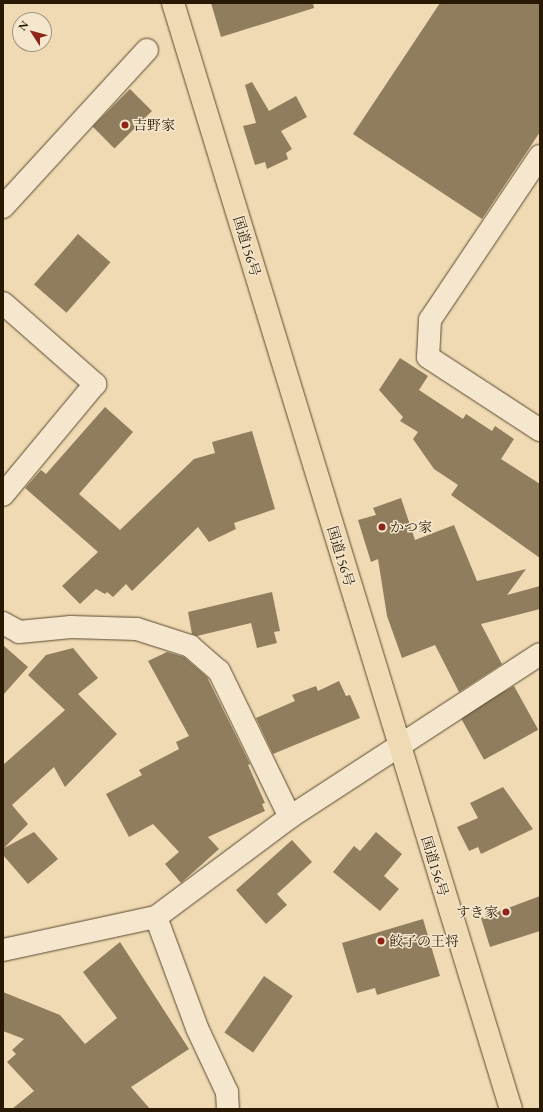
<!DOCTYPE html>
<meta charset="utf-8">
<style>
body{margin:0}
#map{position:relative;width:543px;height:1112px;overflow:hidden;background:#efdab3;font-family:"EB Garamond","Noto Serif JP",serif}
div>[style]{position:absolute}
.building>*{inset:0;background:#907d5e;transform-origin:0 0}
.roads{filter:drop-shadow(0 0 1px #5b492e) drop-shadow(0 0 1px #5b492e)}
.street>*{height:22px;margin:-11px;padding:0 11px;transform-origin:11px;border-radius:11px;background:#f5e7ce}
.highway>*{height:22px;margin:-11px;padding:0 11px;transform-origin:11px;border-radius:11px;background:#efdab3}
.dots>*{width:11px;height:11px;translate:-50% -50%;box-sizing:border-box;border:2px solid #f5e7ce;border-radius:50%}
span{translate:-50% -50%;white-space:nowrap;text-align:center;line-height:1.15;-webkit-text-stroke:3px #f5e7ce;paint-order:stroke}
.poi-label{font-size:14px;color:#2a1902}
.left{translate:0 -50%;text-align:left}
.right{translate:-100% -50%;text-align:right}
.street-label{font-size:14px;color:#2a1902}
.frame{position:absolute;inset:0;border:4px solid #2a1902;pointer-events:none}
.north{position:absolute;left:12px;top:12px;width:40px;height:40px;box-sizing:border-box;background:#f5e7ce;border:1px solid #a4957c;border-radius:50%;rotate:306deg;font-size:11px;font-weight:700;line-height:16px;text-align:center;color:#2a1902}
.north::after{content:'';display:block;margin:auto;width:14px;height:18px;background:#8f2418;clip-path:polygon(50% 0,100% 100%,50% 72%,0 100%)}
</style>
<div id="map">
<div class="building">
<div style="clip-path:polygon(211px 3px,313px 3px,314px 8px,221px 37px)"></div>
<div style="clip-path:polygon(440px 3px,540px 3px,540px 132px,482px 219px,353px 134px)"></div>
<div style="clip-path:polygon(252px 82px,269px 111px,296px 96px,307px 117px,281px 131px,292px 149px,286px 153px,288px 159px,267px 169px,265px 162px,255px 165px,243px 126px,256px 123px,245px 85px)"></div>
<div style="left:130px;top:89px;width:31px;height:53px;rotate:45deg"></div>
<div style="left:78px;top:234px;width:43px;height:67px;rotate:41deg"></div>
<div style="clip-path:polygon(400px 358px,428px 376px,419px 390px,463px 419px,466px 414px,492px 431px,495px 426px,514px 439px,501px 459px,540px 484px,540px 558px,451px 495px,458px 485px,434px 469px,413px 439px,418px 432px,400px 421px,403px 417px,379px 390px)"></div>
<div style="clip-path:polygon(105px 407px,133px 432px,79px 494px,120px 530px,194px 459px,215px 453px,212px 442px,252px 431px,275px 509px,234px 523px,236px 529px,209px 542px,198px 527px,132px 591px,126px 584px,113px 597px,107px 592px,105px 594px,96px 589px,80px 604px,62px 586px,98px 552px,25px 488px,41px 470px,46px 474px)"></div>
<div style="clip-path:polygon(401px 498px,415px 540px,454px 525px,477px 581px,526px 569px,507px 595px,540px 586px,540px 609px,481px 624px,502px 664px,459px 692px,435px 645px,402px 658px,387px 616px,378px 559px,371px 562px,358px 520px,376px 515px,373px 508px)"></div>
<div style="clip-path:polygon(272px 592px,280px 631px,274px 632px,277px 643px,257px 648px,251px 623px,197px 636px,192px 634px,188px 612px)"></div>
<div style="clip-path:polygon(3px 645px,28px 667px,3px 695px)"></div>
<div style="clip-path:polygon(73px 648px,98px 678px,78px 694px,117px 734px,65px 787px,54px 767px,12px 805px,28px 824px,4px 848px,34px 832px,58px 859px,28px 884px,3px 855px,3px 765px,65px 710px,28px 675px,46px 655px)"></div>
<div style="clip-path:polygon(167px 652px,184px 657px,207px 677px,250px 764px,248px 765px,265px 803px,262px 804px,265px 811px,208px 837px,219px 849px,181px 883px,165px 864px,179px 852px,153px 824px,129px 837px,106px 794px,142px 775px,139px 770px,179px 749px,176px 742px,189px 736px,148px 661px)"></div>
<div style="clip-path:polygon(339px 681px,346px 696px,350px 695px,360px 718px,273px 754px,256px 718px,295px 701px,292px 695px,316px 686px,318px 691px)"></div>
<div style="left:514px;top:686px;width:50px;height:62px;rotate:61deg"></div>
<div style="clip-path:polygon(503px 787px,533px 829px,481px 854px,478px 847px,469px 851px,457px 827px,478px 818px,470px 803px)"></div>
<div style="clip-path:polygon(376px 832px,402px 854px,384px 876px,399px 889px,380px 911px,333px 872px,354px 846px,360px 851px)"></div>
<div style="clip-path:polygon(292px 840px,312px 862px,277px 894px,287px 905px,266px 924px,236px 890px)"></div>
<div style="clip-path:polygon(540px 896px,540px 931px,490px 947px,481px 918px)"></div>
<div style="clip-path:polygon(423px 919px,440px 976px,377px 995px,375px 988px,357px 993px,342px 943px)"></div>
<div style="clip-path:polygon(120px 942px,189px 1049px,131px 1087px,150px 1109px,12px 1109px,34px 1091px,7px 1062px,16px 1054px,12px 1050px,24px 1039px,3px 1031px,3px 992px,60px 1015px,85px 1044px,117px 1018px,83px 972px)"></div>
<div style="left:264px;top:976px;width:35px;height:69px;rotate:35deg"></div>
</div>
<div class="roads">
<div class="street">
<div style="left:540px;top:156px;width:197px;rotate:123.9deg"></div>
<div style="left:430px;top:320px;width:37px;rotate:93deg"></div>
<div style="left:428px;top:357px;width:134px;rotate:33.1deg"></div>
<div style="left:3px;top:207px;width:213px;rotate:-47.5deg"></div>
<div style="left:3px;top:303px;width:123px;rotate:41.4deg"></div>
<div style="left:95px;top:384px;width:144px;rotate:129.7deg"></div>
<div style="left:3px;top:623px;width:18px;rotate:29deg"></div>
<div style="left:19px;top:632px;width:52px;rotate:-5.5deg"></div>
<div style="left:71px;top:627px;width:66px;rotate:1.7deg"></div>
<div style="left:137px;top:629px;width:56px;rotate:17.8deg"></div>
<div style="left:190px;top:646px;width:38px;rotate:41deg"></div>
<div style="left:219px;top:671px;width:162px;rotate:64.1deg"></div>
<div style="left:156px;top:917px;width:118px;rotate:69.7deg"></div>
<div style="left:197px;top:1028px;width:71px;rotate:64.9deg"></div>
<div style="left:227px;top:1092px;width:17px;rotate:87deg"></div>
<div style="left:3px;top:950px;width:157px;rotate:-12.2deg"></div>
<div style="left:156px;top:917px;width:167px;rotate:-36.7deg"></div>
<div style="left:290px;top:817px;width:298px;rotate:-33.1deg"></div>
</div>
<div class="highway">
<div style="left:173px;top:3px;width:1156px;rotate:73.01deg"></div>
</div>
</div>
<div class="dots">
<div style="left:125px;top:125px;background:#8f2418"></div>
<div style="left:382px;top:527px;background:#8f2418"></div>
<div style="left:506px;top:912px;background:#8f2418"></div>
<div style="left:381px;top:941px;background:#8f2418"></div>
</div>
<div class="poi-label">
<span class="left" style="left:133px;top:125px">吉野家</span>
<span class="left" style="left:390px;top:527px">かつ家</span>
<span class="right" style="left:498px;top:912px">すき家</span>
<span class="left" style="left:389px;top:941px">餃子の王将</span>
</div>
<div class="street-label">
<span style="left:247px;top:246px;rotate:73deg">国道156号</span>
<span style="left:341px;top:556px;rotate:73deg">国道156号</span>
<span style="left:435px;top:866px;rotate:73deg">国道156号</span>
</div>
<div class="frame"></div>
<div class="north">N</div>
</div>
